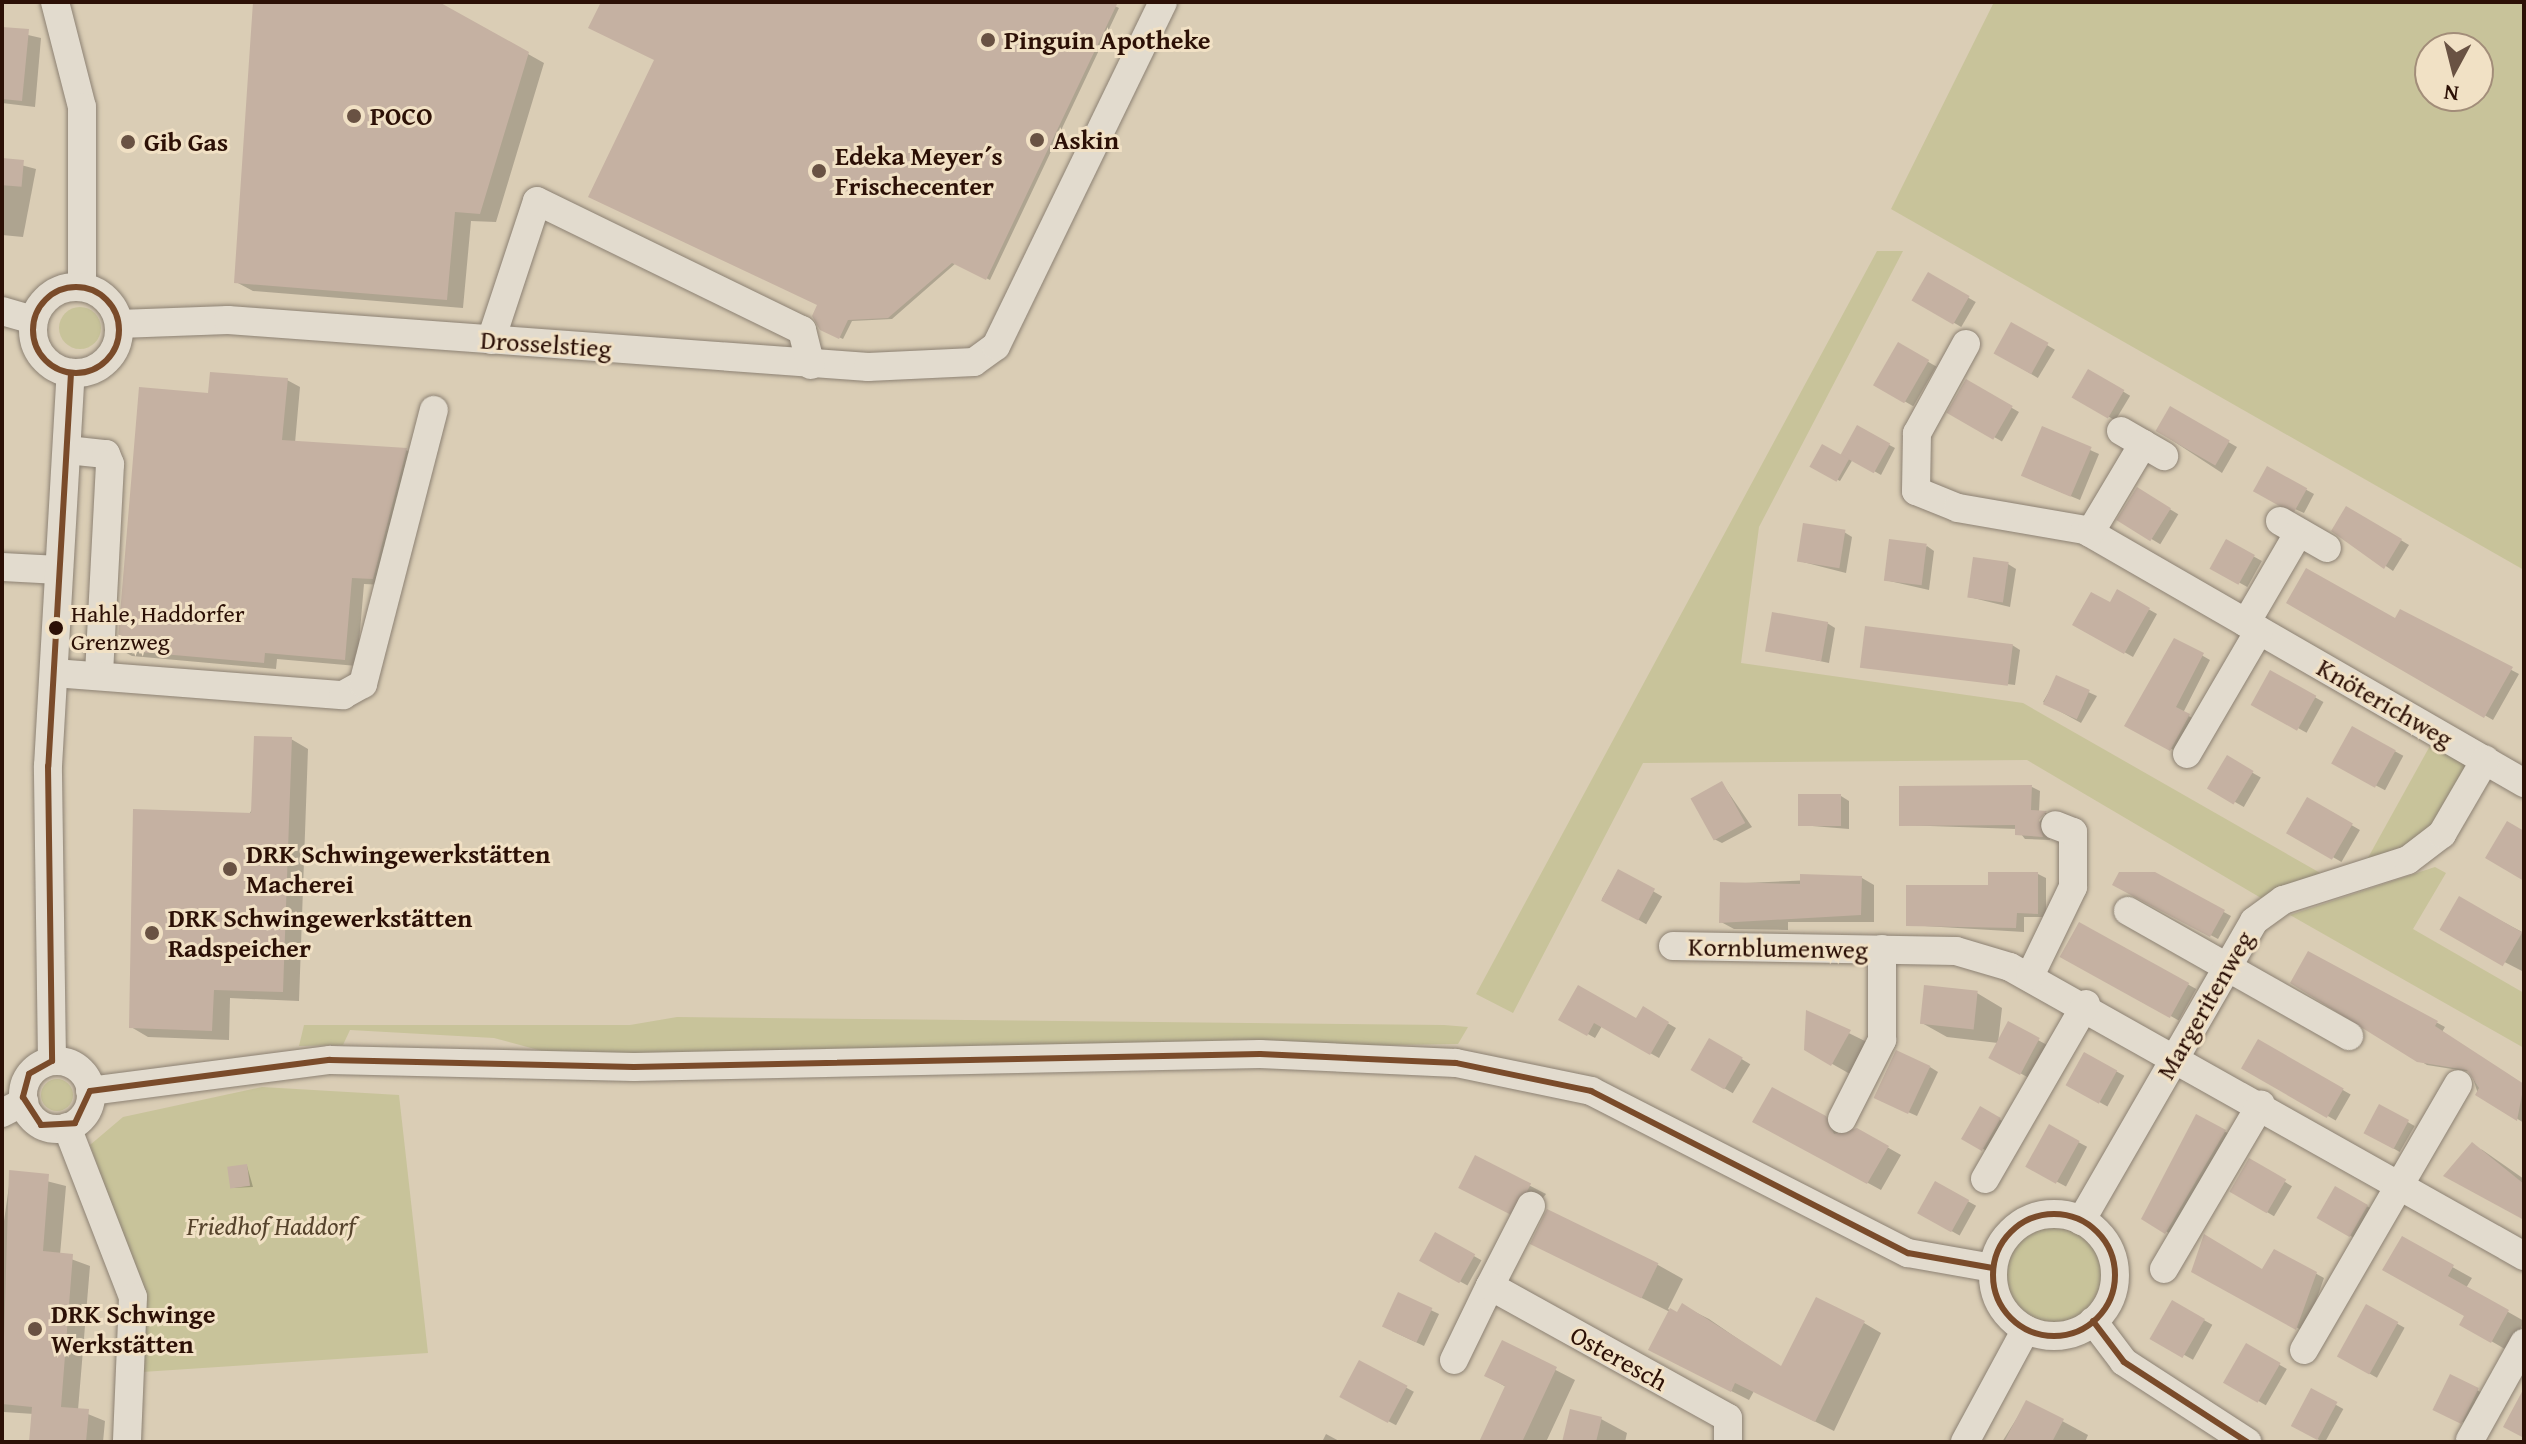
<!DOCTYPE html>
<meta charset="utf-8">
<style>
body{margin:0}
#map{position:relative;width:2526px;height:1444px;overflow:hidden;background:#dacdb5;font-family:"Gentium Book Plus",serif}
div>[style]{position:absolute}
.green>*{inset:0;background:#c8c39a}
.round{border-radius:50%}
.shadow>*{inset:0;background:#0003;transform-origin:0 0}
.building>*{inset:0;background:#c5b1a2;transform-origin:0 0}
.roads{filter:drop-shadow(0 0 2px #8c8173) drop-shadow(0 0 2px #8c8173)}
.minor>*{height:28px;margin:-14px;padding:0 14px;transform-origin:14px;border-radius:14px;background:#e2dbce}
.minor>.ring{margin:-14px;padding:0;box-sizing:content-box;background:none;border:28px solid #e2dbce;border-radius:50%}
.bus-1>*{height:6px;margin:-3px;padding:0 3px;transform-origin:3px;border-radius:3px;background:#7a4b2a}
.bus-1>.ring{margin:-3px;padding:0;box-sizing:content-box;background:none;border:6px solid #7a4b2a;border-radius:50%}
.dots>*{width:22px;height:22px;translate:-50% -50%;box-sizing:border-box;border:4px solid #f1e1c5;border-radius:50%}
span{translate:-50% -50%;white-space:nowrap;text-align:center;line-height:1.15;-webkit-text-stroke:6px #f1e1c5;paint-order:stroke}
.bus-label{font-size:24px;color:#2c1006}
.left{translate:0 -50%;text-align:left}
.poi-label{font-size:26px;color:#2c1006;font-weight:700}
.street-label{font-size:26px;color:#2c1006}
.park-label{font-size:26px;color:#56432c;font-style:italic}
.frame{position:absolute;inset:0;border:4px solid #2c1006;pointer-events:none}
.north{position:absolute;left:2414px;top:32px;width:80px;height:80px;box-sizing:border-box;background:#f1e1c5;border:2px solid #a28d79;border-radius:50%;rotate:187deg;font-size:22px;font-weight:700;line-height:32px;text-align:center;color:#2c1006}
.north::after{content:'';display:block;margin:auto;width:28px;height:36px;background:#695243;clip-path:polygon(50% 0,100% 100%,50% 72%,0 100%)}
</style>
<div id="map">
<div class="green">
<div style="clip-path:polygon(evenodd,1994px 2px,2524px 2px,2524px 570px,1891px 209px,1994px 2px,2478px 48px,2478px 96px,2430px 96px,2430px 48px,2478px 48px)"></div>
<div style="clip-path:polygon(1877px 251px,1903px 251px,1759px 527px,1741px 663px,2023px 703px,2322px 874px,2261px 898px,2027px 760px,1643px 763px,1513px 1013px,1476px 994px)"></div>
<div class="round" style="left:59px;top:307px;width:42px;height:42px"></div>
<div style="clip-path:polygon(2431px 744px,2463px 761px,2466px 772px,2436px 829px,2407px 853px,2364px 865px)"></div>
<div style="clip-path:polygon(2435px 867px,2446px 873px,2413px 929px,2524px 993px,2524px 1048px,2290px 915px)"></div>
<div style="clip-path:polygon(677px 1017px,1444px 1025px,1468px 1027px,1458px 1044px,568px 1058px,494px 1038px,350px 1030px,343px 1045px,299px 1046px,304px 1025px,630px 1025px)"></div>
<div class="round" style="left:41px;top:1079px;width:32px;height:32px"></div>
<div style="clip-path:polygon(262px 1087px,399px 1095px,428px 1353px,142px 1372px,144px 1294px,90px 1145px,123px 1117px)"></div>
<div class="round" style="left:2007px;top:1228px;width:94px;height:94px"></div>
</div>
<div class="shadow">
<div style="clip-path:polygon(255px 2px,435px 2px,544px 63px,496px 222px,471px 221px,463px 308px,253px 291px,236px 282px)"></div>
<div style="clip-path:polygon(603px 2px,1107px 2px,1119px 8px,990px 280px,956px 263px,892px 319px,852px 321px,843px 339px,821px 329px,819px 305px,656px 59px)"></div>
<div style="clip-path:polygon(2px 29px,41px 38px,35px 107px,2px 103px)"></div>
<div style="clip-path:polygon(2px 160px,36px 169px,23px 237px,2px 235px)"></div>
<div style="left:1929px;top:275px;width:54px;height:29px;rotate:30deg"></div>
<div style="left:2012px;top:324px;width:50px;height:33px;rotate:31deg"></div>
<div style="left:1899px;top:345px;width:43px;height:46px;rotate:30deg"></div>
<div style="left:2089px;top:371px;width:48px;height:29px;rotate:31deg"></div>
<div style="clip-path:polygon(287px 380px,300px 387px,295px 443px,406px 450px,418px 457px,385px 585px,364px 584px,357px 666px,277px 659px,276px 669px,132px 656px,119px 649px,210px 395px)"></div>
<div style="left:1967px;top:382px;width:60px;height:34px;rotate:30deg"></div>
<div style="clip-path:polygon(2171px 409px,2237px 447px,2222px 473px,2158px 431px)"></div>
<div style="clip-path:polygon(1857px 428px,1895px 448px,1881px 475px,1853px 459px,1840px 481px,1812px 466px,1841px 457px)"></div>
<div style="clip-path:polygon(2043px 429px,2099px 454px,2080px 500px,2032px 480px)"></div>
<div style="clip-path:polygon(2268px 469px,2314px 494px,2304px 513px,2263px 495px)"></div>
<div style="left:2138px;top:490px;width:47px;height:35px;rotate:31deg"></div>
<div style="clip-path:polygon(2347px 508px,2409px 545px,2393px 571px,2334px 530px)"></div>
<div style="clip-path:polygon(1844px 532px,1852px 537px,1846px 573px,1799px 561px)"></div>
<div style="left:2226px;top:541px;width:41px;height:30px;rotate:29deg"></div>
<div style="clip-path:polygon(1927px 546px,1934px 551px,1929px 590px,1885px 580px)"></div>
<div style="clip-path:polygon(2008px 564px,2016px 569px,2010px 607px,1969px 597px)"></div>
<div style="clip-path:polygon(2118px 592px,2157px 614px,2133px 657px,2075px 624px,2111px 605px)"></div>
<div style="clip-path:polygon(2288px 602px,2396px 621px,2401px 612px,2519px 674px,2493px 720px)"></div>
<div style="clip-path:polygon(1827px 623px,1835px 628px,1829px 663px,1768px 650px)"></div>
<div style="clip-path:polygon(2175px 640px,2210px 660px,2183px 713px,2196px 720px,2179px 753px,2127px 725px)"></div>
<div style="clip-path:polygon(2012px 645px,2020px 650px,2015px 685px,1861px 666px)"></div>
<div style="left:2271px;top:673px;width:60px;height:35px;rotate:29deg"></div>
<div style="clip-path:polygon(2057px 678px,2097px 696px,2081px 723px,2043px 702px)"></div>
<div style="left:2353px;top:729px;width:57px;height:39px;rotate:28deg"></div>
<div style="clip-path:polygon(291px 739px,308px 749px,299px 1001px,230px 998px,229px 1040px,148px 1037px,131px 1027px)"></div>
<div style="left:2227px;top:758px;width:39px;height:34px;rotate:30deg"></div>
<div style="clip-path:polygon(1722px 783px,1752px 827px,1722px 843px,1714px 839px)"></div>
<div style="clip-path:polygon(evenodd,2032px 787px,2040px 791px,2039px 812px,2053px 817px,2046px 825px,2050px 840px,2025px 839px,2017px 829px,1901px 825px,2032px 787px,2042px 813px,2047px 813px,2034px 828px,2042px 813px)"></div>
<div style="clip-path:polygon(1841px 796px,1849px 801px,1849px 829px,1800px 825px)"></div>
<div style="left:2308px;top:800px;width:60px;height:37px;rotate:30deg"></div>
<div style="left:1618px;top:871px;width:51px;height:32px;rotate:30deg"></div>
<div style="clip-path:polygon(2038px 874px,2046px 878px,2046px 917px,2024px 917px,2024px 932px,1908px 925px)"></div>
<div style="clip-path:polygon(2155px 874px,2231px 916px,2218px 939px,2115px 884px)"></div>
<div style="clip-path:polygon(1862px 878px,1874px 885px,1874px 922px,1788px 922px,1788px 930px,1734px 929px,1721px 922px,1722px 884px)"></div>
<div style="clip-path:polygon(2460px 899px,2524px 933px,2524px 972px,2454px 936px)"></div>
<div style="left:2079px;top:924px;width:134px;height:36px;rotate:29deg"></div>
<div style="clip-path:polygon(2309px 953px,2445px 1027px,2442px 1032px,2524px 1085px,2524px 1123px,2478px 1094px,2471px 1072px,2427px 1065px,2293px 982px)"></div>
<div style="clip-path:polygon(1977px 993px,2002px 1008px,1998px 1043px,2009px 1024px,2047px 1045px,2029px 1078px,1991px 1057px,1998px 1043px,1947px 1037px,1922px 1023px)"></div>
<div style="clip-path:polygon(1643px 1009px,1676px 1028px,1659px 1058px,1602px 1026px,1595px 1038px,1561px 1019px,1637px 1020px)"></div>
<div style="clip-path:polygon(1808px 1013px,1875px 1046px,1857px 1078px,1806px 1049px)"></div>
<div style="left:1710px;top:1040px;width:47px;height:34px;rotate:31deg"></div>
<div style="left:2258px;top:1041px;width:107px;height:30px;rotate:30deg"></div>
<div style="left:2085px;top:1054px;width:45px;height:35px;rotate:29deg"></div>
<div style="clip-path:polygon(1930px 1067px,1938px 1072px,1917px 1116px,1881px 1100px)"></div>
<div style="clip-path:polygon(1773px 1090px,1842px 1134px,1857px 1130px,1901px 1155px,1881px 1190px,1755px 1122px)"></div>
<div style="left:2380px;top:1106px;width:40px;height:30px;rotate:30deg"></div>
<div style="left:1981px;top:1108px;width:31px;height:34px;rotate:31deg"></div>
<div style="clip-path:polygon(2197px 1116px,2233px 1136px,2174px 1236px,2144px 1218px)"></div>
<div style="left:2050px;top:1127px;width:42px;height:45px;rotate:28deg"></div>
<div style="clip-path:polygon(2481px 1149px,2524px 1179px,2524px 1219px)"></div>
<div style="clip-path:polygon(1476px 1158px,1546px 1194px,1526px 1220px,1478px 1197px)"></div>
<div style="left:2250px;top:1161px;width:49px;height:35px;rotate:31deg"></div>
<div style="clip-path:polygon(247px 1166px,253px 1187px,232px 1188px)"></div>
<div style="clip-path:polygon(11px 1172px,66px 1186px,60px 1255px,90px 1266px,78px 1410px,105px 1421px,103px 1442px,31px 1442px,34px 1414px,4px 1412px,2px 1434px,2px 1235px)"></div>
<div style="left:1935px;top:1183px;width:47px;height:34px;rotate:29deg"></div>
<div style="left:2336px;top:1189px;width:45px;height:34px;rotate:29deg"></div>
<div style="left:1436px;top:1235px;width:52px;height:29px;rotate:29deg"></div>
<div style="clip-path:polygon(2205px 1237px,2263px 1272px,2275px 1251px,2324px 1278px,2305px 1332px,2194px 1271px)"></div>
<div style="clip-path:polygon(2402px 1239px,2472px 1278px,2466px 1288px,2524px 1321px,2510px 1352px,2462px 1324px,2467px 1315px)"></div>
<div style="clip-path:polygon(1539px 1247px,1658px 1265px,1683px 1279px,1668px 1309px,1678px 1315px,1683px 1306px,1709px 1319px,1782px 1369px,1864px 1323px,1881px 1333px,1834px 1431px,1754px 1391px,1749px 1400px,1668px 1359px,1670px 1312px)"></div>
<div style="clip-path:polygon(1399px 1295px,1439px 1314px,1424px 1346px,1392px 1331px)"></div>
<div style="left:2173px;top:1303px;width:45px;height:40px;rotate:29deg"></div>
<div style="left:2367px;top:1307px;width:43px;height:57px;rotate:29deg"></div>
<div style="clip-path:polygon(1503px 1343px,1575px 1380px,1546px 1442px,1481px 1442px,1506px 1387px,1487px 1376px)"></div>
<div style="left:2247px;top:1346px;width:46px;height:42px;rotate:30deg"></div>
<div style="left:1360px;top:1363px;width:61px;height:38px;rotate:28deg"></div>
<div style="clip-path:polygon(2451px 1376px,2486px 1395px,2469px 1425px,2442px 1413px)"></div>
<div style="left:2311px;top:1391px;width:37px;height:39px;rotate:29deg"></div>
<div style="clip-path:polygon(2027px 1402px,2088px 1435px,2085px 1442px,2002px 1442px)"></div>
<div style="clip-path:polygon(1601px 1419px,1627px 1433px,1625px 1442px,1564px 1442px)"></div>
<div style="clip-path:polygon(1326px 1434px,1341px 1442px,1322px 1442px)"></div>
</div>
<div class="building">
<div style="clip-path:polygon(253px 2px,439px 2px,529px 52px,480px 214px,455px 212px,447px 300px,234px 283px)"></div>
<div style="clip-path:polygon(601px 2px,1118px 2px,986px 280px,952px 263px,888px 318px,848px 320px,839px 339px,820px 330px,812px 316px,817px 305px,588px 197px,654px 60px,588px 28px)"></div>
<div style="clip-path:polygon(2px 27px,29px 29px,22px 101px,2px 99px)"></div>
<div style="left:2px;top:158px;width:22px;height:27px;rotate:5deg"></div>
<div style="left:1928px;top:272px;width:48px;height:33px;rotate:30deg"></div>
<div style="left:2011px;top:322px;width:43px;height:36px;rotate:29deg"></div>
<div style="left:1898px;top:342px;width:36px;height:50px;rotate:30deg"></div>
<div style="left:2088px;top:369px;width:42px;height:33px;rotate:30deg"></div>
<div style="clip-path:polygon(210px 372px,288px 378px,282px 440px,407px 448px,373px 579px,352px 578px,345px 660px,265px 653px,264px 663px,117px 650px,139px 387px,208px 393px)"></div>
<div style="left:1966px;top:379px;width:54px;height:39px;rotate:30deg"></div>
<div style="left:2170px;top:406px;width:69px;height:29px;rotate:30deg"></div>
<div style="left:1857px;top:425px;width:38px;height:34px;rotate:29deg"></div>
<div style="left:2042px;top:426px;width:54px;height:54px;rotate:23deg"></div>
<div style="left:1822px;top:444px;width:31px;height:26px;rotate:29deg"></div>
<div style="left:2267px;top:466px;width:46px;height:29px;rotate:29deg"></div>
<div style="left:2137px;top:487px;width:40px;height:39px;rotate:32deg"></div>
<div style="clip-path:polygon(2346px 506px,2402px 539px,2384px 569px,2331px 531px)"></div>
<div style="left:1803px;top:523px;width:43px;height:39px;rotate:9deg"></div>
<div style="left:1889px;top:539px;width:38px;height:42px;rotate:7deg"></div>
<div style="left:2226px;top:539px;width:33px;height:34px;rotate:29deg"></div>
<div style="left:1973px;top:557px;width:36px;height:41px;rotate:8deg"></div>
<div style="clip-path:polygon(2306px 568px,2395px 618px,2400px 609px,2513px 667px,2484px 718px,2286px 603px)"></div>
<div style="clip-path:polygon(2117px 589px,2150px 608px,2124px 654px,2072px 625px,2091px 592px,2110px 602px)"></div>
<div style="left:1772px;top:612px;width:57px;height:40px;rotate:10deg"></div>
<div style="left:1865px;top:626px;width:149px;height:42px;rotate:7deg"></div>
<div style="clip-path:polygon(2174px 638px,2204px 653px,2176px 707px,2190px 714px,2170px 751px,2124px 726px)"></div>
<div style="left:2270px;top:670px;width:53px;height:40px;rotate:29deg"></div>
<div style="left:2056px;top:675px;width:37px;height:32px;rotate:24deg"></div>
<div style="left:2352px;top:726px;width:50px;height:43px;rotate:29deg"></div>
<div style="clip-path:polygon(254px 736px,292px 737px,283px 992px,214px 990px,212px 1031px,129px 1028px,133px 809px,251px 813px)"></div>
<div style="left:2227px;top:755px;width:31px;height:39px;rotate:31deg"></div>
<div style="left:1722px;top:781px;width:48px;height:36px;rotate:61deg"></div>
<div style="clip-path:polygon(2032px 785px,2031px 810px,2047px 811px,2039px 820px,2043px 837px,2015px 835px,2015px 825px,1899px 826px,1899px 786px)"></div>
<div style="left:1841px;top:794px;width:32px;height:43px;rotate:90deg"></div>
<div style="left:2307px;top:797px;width:53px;height:42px;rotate:30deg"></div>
<div style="clip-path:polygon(2507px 821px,2524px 831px,2524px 881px,2485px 858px)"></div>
<div style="left:1618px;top:869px;width:42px;height:36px;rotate:28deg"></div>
<div style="clip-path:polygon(1988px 872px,2038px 872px,2038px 914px,2017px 913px,2016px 928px,1906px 926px,1906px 885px,1988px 885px)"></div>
<div style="clip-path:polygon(2119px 872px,2155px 872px,2225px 910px,2210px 937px,2112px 885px)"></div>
<div style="clip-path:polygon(1800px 874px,1862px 876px,1861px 915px,1719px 923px,1720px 882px,1800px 884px)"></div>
<div style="left:2459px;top:896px;width:73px;height:39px;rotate:30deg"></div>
<div style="left:2079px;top:922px;width:126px;height:40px;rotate:29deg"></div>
<div style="clip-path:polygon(2308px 951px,2438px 1021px,2435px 1026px,2524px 1084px,2517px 1121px,2475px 1095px,2479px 1088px,2467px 1070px,2417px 1062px,2290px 983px)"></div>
<div style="clip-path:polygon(1578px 985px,1636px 1018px,1643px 1006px,1669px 1022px,1650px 1055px,1594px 1023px,1587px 1036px,1558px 1020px)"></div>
<div style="left:1924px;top:985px;width:54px;height:39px;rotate:6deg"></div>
<div style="clip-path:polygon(1806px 1010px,1851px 1030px,1831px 1066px,1804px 1050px)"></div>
<div style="left:2008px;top:1021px;width:36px;height:42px;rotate:28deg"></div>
<div style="left:1709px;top:1038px;width:39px;height:37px;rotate:30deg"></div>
<div style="left:2258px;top:1039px;width:99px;height:34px;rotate:30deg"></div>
<div style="left:1896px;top:1050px;width:38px;height:53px;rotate:25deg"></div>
<div style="left:2084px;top:1052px;width:38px;height:38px;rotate:29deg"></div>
<div style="clip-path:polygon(1772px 1087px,1826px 1116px,1834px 1134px,1857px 1128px,1889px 1146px,1867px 1184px,1752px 1122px)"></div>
<div style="left:2379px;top:1104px;width:34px;height:33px;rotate:28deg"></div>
<div style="left:1980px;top:1106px;width:24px;height:38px;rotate:30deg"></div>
<div style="clip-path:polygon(2196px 1114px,2226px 1130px,2165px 1234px,2141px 1219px)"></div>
<div style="left:2049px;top:1124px;width:35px;height:49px;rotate:29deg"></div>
<div style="clip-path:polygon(2472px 1142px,2524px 1184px,2524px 1220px,2443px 1176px)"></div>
<div style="left:1475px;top:1155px;width:63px;height:37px;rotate:27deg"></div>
<div style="left:2249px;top:1158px;width:43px;height:39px;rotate:30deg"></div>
<div style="left:247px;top:1164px;width:22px;height:20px;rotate:82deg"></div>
<div style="clip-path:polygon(9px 1170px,49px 1174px,43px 1251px,73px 1254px,61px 1407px,89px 1409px,86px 1442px,29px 1442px,32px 1407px,2px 1404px)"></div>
<div style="left:1935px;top:1181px;width:39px;height:37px;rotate:29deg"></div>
<div style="left:2335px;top:1186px;width:38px;height:37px;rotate:30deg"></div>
<div style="left:1547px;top:1209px;width:124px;height:39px;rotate:26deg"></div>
<div style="left:1435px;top:1232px;width:46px;height:33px;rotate:29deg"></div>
<div style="clip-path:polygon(2204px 1234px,2262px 1269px,2274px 1249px,2317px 1272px,2296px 1330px,2191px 1272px)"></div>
<div style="clip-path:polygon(2402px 1236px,2454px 1265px,2448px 1276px,2509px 1310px,2491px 1343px,2459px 1325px,2464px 1316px,2382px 1270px)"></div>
<div style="left:1398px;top:1292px;width:38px;height:38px;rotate:25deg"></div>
<div style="clip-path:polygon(1816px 1297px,1865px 1321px,1815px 1422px,1735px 1383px,1731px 1392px,1648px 1350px,1670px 1308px,1677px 1312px,1682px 1303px,1781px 1366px)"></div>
<div style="left:2172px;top:1300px;width:38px;height:45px;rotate:30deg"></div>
<div style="left:2366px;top:1304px;width:37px;height:60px;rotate:29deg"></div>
<div style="clip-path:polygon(1502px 1340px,1557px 1367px,1522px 1442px,1479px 1442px,1505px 1386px,1484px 1376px)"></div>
<div style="left:2246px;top:1343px;width:40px;height:46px;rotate:30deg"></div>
<div style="left:1359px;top:1360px;width:55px;height:42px;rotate:28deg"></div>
<div style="left:2450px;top:1374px;width:32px;height:40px;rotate:26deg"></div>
<div style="left:2311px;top:1388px;width:30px;height:43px;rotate:28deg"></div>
<div style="clip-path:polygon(2524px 1388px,2524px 1438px,2503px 1427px)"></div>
<div style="clip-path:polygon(2026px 1400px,2064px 1419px,2052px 1442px,2004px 1442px)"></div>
<div style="clip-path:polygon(1570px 1409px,1602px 1417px,1596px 1442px,1562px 1442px)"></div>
</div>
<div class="roads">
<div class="minor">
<div style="left:55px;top:2px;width:108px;rotate:75.6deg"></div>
<div style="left:82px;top:107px;width:180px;rotate:90deg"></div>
<div class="ring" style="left:33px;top:287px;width:58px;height:58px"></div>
<div style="left:2px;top:311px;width:33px;rotate:16deg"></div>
<div style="left:119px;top:324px;width:109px;rotate:-2.1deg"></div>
<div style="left:228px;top:320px;width:642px;rotate:4.2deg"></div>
<div style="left:868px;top:367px;width:106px;rotate:-2.7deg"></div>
<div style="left:974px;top:362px;width:27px;rotate:-36deg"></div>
<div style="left:996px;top:346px;width:382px;rotate:-64.1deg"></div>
<div style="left:491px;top:340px;width:146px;rotate:-71.7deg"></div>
<div style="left:537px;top:201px;width:295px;rotate:26deg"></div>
<div style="left:802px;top:330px;width:36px;rotate:76deg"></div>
<div style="left:1966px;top:344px;width:102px;rotate:118.8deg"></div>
<div style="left:1917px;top:433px;width:58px;rotate:91deg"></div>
<div style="left:1916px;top:491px;width:45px;rotate:22deg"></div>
<div style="left:1958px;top:508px;width:129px;rotate:9.8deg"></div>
<div style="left:2085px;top:530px;width:507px;rotate:29.96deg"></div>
<div style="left:2121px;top:431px;width:50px;rotate:30.2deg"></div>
<div style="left:67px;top:450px;width:39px;rotate:6deg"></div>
<div style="left:106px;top:454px;width:11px;rotate:68deg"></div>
<div style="left:110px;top:464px;width:212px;rotate:93deg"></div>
<div style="left:2280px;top:521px;width:54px;rotate:29.9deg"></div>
<div style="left:2090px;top:533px;width:104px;rotate:-59.2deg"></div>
<div style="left:2px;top:567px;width:57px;rotate:3deg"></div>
<div style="left:2246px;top:623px;width:105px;rotate:-59.8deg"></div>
<div style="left:54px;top:673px;width:290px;rotate:4.4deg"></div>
<div style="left:343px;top:695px;width:23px;rotate:-29deg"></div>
<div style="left:363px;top:684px;width:283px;rotate:-75.5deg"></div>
<div style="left:2187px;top:754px;width:143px;rotate:-59.7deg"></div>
<div style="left:2128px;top:911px;width:254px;rotate:29.5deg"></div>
<div style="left:1673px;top:946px;width:283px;rotate:1deg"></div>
<div style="left:1956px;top:951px;width:56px;rotate:16.5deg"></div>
<div style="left:2010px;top:967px;width:590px;rotate:29.35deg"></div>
<div style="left:2030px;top:976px;width:99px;rotate:-64.2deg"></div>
<div style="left:2073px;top:887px;width:55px;rotate:-90deg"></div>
<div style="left:2073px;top:832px;width:19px;rotate:-159deg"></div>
<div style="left:52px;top:1061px;width:295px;rotate:-90.8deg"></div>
<div style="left:48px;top:766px;width:394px;rotate:-86.7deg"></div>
<div class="ring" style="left:23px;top:1061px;width:40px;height:40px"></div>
<div style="left:90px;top:1091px;width:242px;rotate:-7.4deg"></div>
<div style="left:330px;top:1060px;width:304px;rotate:1.3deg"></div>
<div style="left:634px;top:1067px;width:626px;rotate:-1.19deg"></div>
<div style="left:1260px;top:1054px;width:196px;rotate:2.6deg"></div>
<div style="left:1456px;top:1063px;width:138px;rotate:11.7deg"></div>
<div style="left:1591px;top:1091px;width:356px;rotate:27.1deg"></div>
<div style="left:1908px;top:1253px;width:86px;rotate:10deg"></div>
<div style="left:2px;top:1113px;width:25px;rotate:-27deg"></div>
<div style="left:1842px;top:1119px;width:89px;rotate:-63.1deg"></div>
<div style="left:1882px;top:1040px;width:91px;rotate:-90deg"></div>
<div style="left:67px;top:1127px;width:182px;rotate:68.8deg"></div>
<div style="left:133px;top:1297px;width:145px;rotate:92.4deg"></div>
<div style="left:1985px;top:1179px;width:202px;rotate:-60deg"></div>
<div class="ring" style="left:1993px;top:1214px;width:94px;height:94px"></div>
<div style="left:2081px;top:1221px;width:346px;rotate:-60deg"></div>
<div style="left:2254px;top:921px;width:36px;rotate:-36deg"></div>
<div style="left:2283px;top:900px;width:131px;rotate:-17.7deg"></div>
<div style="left:2408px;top:860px;width:43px;rotate:-37.4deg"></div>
<div style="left:2442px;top:834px;width:86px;rotate:-59.8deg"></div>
<div style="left:2164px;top:1269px;width:191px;rotate:-59.5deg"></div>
<div style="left:1490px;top:1286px;width:90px;rotate:-62.9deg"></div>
<div style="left:2093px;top:1321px;width:51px;rotate:52.9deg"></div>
<div style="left:2124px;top:1362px;width:147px;rotate:33deg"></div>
<div style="left:2304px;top:1350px;width:307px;rotate:-59.9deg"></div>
<div style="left:1454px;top:1360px;width:82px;rotate:-64.1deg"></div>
<div style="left:1490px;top:1286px;width:272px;rotate:29deg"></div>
<div style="left:1728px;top:1418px;width:24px;rotate:90deg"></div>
<div style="left:2470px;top:1440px;width:111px;rotate:-60.9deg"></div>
<div style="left:1965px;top:1442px;width:128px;rotate:-61.6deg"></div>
</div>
</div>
<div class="bus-1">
<div class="ring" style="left:33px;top:287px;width:80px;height:80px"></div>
<div style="left:71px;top:373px;width:394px;rotate:93.3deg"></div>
<div style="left:48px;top:766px;width:295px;rotate:89.2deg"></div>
<div style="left:52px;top:1061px;width:26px;rotate:151deg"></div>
<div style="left:29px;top:1074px;width:24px;rotate:105deg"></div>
<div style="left:23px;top:1097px;width:33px;rotate:57deg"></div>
<div style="left:41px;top:1125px;width:34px;rotate:-3deg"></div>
<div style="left:75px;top:1123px;width:35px;rotate:-65deg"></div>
<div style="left:90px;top:1091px;width:242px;rotate:-7.4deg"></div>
<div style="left:330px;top:1060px;width:304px;rotate:1.3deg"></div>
<div style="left:634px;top:1067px;width:626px;rotate:-1.19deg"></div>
<div style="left:1260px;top:1054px;width:196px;rotate:2.6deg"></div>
<div style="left:1456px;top:1063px;width:138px;rotate:11.7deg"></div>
<div style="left:1591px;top:1091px;width:356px;rotate:27.1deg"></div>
<div style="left:1908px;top:1253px;width:86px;rotate:10deg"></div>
<div class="ring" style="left:1993px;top:1214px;width:116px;height:116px"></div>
<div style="left:2093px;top:1321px;width:51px;rotate:52.9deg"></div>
<div style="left:2124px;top:1362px;width:147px;rotate:33deg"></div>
</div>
<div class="dots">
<div style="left:988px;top:40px;background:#695243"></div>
<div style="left:354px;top:116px;background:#695243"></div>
<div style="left:1037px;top:140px;background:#695243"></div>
<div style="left:128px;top:142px;background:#695243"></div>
<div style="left:819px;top:171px;background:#695243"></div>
<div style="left:56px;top:628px;background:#2c1006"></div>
<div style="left:230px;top:869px;background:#695243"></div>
<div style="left:152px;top:933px;background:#695243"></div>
<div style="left:35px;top:1329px;background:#695243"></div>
</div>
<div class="bus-label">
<span class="left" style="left:71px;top:628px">Hahle, Haddorfer<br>Grenzweg</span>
</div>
<div class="poi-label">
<span class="left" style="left:1004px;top:40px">Pinguin Apotheke</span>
<span class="left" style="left:370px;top:116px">POCO</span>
<span class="left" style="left:1053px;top:140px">Askin</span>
<span class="left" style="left:144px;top:142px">Gib Gas</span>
<span class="left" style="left:835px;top:171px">Edeka Meyer´s<br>Frischecenter</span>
<span class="left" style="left:246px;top:869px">DRK Schwingewerkstätten<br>Macherei</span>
<span class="left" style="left:168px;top:933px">DRK Schwingewerkstätten<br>Radspeicher</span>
<span class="left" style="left:51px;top:1329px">DRK Schwinge<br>Werkstätten</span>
</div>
<div class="street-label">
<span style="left:546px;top:344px;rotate:4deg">Drosselstieg</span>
<span style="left:2385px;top:703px;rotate:30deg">Knöterichweg</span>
<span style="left:1778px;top:948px;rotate:1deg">Kornblumenweg</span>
<span style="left:2205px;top:1005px;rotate:-60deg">Margeritenweg</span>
<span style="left:1619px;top:1358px;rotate:29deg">Osteresch</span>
</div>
<div class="park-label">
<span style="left:271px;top:1226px">Friedhof Haddorf</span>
</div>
<div class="frame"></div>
<div class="north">N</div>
</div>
